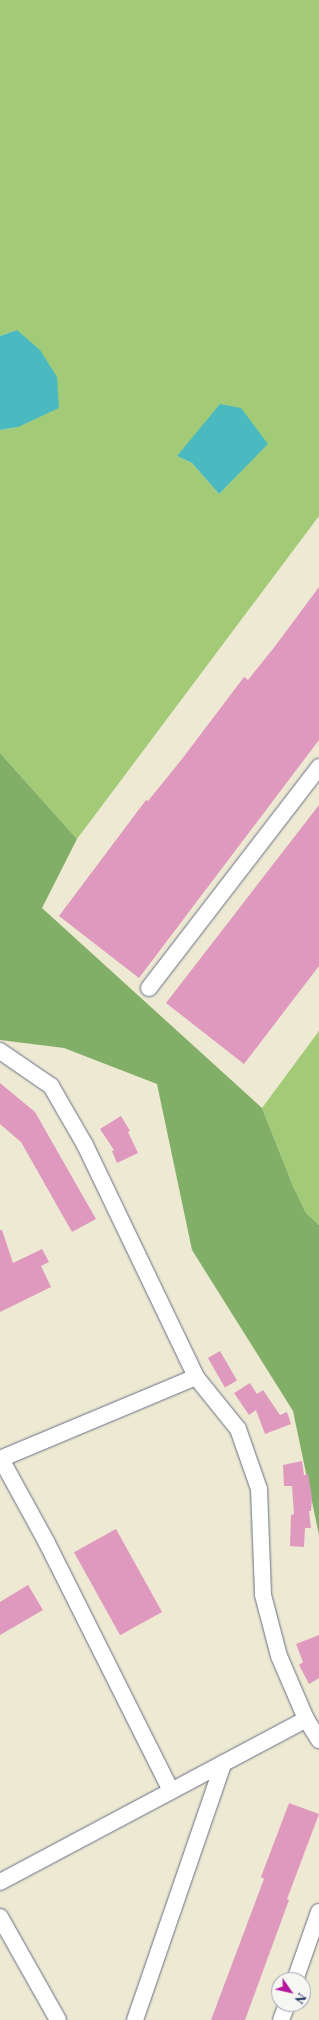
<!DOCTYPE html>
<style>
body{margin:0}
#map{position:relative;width:319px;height:2020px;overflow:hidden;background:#eee9d2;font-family:"Libre Caslon Text",serif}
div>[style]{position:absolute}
.green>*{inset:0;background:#a3cb77}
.forest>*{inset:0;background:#82af68}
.water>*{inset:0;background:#4abac0}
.building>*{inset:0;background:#df99bf;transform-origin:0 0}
.roads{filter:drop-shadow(0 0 1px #657087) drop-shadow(0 0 1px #657087)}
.minor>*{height:16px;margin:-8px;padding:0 8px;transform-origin:8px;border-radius:8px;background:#fff}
span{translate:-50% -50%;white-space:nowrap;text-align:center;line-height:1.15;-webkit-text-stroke:4px #f6f6f2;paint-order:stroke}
.north{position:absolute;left:271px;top:1972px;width:40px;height:40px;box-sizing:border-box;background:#f6f6f2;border:1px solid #9ea6b7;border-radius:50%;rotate:124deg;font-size:11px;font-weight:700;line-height:16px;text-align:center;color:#1b2f5e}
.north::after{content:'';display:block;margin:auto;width:14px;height:18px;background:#b5179e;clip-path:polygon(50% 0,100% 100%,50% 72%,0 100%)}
</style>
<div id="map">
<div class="green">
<div style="clip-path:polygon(evenodd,0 0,319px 0,319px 516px,77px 839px,0 753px,0 430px,18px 427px,17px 330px,0 336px,0 0,267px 444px,219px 494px,192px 463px,177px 456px,267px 444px)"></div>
<div style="clip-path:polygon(319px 1031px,319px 1225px,306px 1213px,293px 1186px,262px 1108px)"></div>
</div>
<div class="forest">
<div style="clip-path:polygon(0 753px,77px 839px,42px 908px,262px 1108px,293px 1186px,306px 1213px,319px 1225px,319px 1535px,293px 1411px,192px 1250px,157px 1084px,64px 1048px,0 1040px)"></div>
</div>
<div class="water">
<div style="clip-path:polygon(17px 330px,40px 350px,57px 377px,59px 408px,18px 427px,0 430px,0 336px)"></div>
<div style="clip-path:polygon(220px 404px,241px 408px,268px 444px,219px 494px,192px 463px,177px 456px)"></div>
</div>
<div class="building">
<div style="clip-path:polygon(319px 587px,319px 740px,139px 978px,59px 916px,146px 800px,148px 801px,182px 759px,244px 677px,248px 680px,276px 645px)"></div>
<div style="clip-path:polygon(319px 805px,319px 966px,244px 1064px,166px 1003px)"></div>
<div style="clip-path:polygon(0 1083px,35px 1112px,96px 1219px,72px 1232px,21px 1142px,0 1124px)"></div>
<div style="clip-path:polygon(121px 1116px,130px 1131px,128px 1132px,138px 1153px,117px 1163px,112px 1151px,114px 1150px,100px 1129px)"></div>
<div style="clip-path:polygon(0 1230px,2px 1230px,13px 1263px,42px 1249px,49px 1262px,41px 1266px,51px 1287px,0 1312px)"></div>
<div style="left:220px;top:1351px;width:34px;height:14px;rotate:60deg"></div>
<div style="clip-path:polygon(250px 1383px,257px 1394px,263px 1390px,280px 1415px,287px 1412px,291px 1424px,265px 1434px,256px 1410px,249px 1415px,234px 1393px)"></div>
<div style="clip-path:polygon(302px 1461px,304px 1475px,308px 1474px,312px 1497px,311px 1511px,309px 1511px,311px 1528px,305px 1528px,304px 1547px,290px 1546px,291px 1515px,294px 1514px,292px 1486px,284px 1486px,283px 1465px)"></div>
<div style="left:116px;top:1529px;width:95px;height:48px;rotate:61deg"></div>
<div style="clip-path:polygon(28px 1585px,43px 1610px,0 1635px,0 1602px)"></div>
<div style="clip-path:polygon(319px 1635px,319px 1678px,309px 1684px,299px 1665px,303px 1662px,296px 1644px)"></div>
<div style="clip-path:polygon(289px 1803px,319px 1814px,287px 1899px,289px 1900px,245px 2020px,211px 2020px,264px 1879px,261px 1877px)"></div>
</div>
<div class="roads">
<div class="minor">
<div style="left:149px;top:988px;width:279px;rotate:-52.4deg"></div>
<div style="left:0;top:1051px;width:62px;rotate:34.5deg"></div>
<div style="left:51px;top:1086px;width:68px;rotate:60deg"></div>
<div style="left:85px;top:1145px;width:257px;rotate:64.4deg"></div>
<div style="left:0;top:1459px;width:212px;rotate:-22.7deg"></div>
<div style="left:196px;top:1377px;width:67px;rotate:51.1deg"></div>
<div style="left:238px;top:1429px;width:64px;rotate:70.7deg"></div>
<div style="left:259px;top:1489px;width:106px;rotate:87.8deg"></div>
<div style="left:263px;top:1595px;width:63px;rotate:75.3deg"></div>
<div style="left:279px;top:1656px;width:69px;rotate:66.8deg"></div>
<div style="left:306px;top:1719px;width:25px;rotate:58deg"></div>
<div style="left:1px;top:1459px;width:96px;rotate:61.3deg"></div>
<div style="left:47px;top:1543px;width:277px;rotate:63.4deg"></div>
<div style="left:0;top:1882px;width:347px;rotate:-28deg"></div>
<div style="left:0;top:1917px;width:118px;rotate:60.6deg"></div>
<div style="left:295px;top:1980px;width:72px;rotate:-70.6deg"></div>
<div style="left:135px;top:2020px;width:271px;rotate:-71deg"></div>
<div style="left:281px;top:2020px;width:17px;rotate:-69deg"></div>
</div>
</div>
<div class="north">N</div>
</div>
